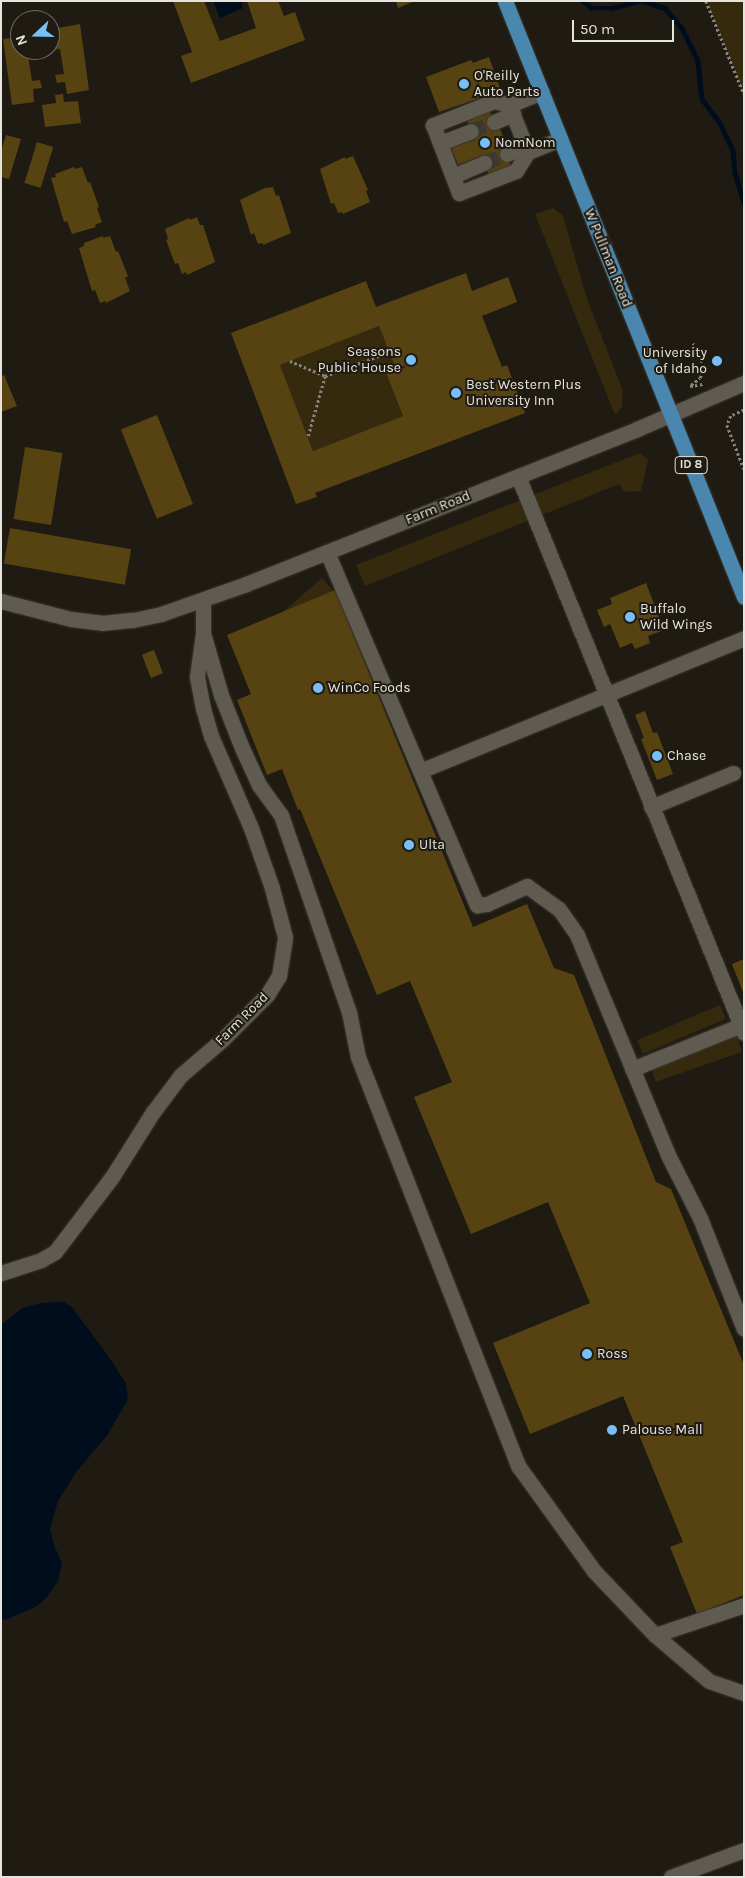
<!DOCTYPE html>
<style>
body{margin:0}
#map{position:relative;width:745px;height:1878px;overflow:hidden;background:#1f1b12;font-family:Karla,sans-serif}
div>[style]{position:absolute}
.green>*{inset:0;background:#362a0e;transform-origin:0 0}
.water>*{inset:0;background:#000d1d}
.stream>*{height:4.5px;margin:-2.25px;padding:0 2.25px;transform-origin:2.25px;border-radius:2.25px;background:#000d1d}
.building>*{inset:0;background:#564311;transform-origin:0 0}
.minor-tunnel>*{height:15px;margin-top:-7.5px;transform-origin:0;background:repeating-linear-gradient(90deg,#3d3931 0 15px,transparent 0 23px)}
.path>*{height:2.5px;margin-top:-1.25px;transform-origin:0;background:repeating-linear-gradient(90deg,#87847d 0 2.5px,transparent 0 5px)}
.roads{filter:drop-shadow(0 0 1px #3a3732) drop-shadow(0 0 1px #3a3732)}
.minor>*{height:15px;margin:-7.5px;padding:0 7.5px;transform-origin:7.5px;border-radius:7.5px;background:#5f5b50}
.major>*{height:15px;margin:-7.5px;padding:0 7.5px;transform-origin:7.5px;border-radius:7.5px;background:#4a87af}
.dots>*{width:14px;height:14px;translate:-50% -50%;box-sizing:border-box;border:2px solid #1f1b12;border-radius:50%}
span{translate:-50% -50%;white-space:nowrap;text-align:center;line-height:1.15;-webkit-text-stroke:4px #1f1b12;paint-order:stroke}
.shield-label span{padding:1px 4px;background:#1f1b12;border:1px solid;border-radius:4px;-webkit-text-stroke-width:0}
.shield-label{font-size:12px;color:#e6e4de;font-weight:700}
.poi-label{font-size:14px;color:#e6e4de}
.left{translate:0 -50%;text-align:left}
.right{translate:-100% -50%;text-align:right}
.street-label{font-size:14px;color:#e6e4de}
.frame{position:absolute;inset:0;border:2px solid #e6e4de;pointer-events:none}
.north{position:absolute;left:10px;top:10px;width:50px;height:50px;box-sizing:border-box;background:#1f1b12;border:1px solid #6f6b64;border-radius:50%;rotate:249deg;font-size:14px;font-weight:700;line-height:20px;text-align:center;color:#e6e4de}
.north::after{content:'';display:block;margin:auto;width:18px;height:22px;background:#78bff8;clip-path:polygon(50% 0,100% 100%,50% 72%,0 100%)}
.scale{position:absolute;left:572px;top:20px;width:102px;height:22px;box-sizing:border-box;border:2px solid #e6e4de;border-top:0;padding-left:6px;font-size:15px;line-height:18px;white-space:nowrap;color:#e6e4de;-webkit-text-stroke:4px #1f1b12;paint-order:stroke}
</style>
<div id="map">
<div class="green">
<div style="clip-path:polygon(706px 1px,744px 1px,744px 94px,730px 57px)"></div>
<div style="clip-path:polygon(553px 208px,563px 216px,587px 299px,623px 391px,622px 407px,615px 415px,535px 214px)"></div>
<div style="clip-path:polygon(379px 326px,396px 369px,386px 373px,403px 416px,313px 451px,280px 365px)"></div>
<div style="clip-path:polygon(640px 453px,648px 460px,641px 491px,625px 492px,619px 484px,365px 586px,356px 565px)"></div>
<div style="left:322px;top:578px;width:21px;height:102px;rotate:49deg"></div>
<div style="left:720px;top:1005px;width:15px;height:90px;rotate:67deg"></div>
<div style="left:736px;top:1035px;width:18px;height:91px;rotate:71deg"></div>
</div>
<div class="water">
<div style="clip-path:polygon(213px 1px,241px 1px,243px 8px,220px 18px)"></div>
<div style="clip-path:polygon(64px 1302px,72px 1307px,113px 1363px,126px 1384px,128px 1399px,108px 1434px,77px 1471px,58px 1501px,50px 1529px,54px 1545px,62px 1563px,58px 1581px,46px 1598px,37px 1606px,6px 1620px,1px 1619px,1px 1325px,22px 1308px,41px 1303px)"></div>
</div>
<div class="stream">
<div style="left:583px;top:1px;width:11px;rotate:38deg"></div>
<div style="left:592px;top:8px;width:20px"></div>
<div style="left:612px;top:8px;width:27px;rotate:-15deg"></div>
<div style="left:643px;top:1px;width:23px;rotate:18deg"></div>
<div style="left:665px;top:8px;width:26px;rotate:50deg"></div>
<div style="left:682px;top:28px;width:37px;rotate:64deg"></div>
<div style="left:698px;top:61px;width:38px;rotate:84deg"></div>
<div style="left:702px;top:99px;width:30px;rotate:53deg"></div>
<div style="left:720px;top:123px;width:31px;rotate:65deg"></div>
<div style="left:733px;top:151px;width:22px;rotate:85deg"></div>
<div style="left:735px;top:173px;width:31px;rotate:73deg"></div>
</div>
<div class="building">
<div style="clip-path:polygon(173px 1px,204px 1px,220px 41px,256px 28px,247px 1px,278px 1px,284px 16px,295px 12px,305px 40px,191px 83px,181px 56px,192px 52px)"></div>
<div style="clip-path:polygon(396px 1px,415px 1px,398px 8px)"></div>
<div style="clip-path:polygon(80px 24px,89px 90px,67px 94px,65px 82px,57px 83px,55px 75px,64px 74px,60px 49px,52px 50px,51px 42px,59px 41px,58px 28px)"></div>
<div style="clip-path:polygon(20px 37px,20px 50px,36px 50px,37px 55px,28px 56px,32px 81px,40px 80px,42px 88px,33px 89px,34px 102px,12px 105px,3px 39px)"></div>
<div style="clip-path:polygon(489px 57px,501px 91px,439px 112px,426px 77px,471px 60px,473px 63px)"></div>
<div style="clip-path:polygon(63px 94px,64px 102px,78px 101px,81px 123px,45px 127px,42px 105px,56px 103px,55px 95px)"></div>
<div style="clip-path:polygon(488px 107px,497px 130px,500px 129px,507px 146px,504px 147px,512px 169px,490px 178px,481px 156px,458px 165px,451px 148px,474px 139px,465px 116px)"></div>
<div style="clip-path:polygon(6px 135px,21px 139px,9px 179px,1px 177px,1px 151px)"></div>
<div style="left:37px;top:142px;width:17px;height:43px;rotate:17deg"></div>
<div style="clip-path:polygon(353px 156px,368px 190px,366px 191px,370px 202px,343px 214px,342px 212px,338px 213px,334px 203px,331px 204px,320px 169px,345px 157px,345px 159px)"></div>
<div style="clip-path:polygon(74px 167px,75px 169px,82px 167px,88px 183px,90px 182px,99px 207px,97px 208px,102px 222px,95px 225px,96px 227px,72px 234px,67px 221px,64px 222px,51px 178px,56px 177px,55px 174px)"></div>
<div style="clip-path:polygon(273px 187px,276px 196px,279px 195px,291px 233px,263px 245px,263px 243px,258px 244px,254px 233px,251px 235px,240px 200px,265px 188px)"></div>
<div style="clip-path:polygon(197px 217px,200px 225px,203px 225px,215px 262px,187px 275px,186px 272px,182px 274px,178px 263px,175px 264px,166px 240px,168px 239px,165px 229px,189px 218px,190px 220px)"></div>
<div style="clip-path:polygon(103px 236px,103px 238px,110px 236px,116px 252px,118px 251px,128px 276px,125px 278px,130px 291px,106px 303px,105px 301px,100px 303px,95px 290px,92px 291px,79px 248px,84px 246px,84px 243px)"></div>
<div style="clip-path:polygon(evenodd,466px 273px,472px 291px,508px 277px,517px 302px,482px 316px,502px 367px,507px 365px,525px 413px,315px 493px,317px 497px,296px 504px,231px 333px,366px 281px,376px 307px,466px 273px,379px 326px,396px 369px,386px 373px,403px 416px,313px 451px,280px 365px,379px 326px)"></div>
<div style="clip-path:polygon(4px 375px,17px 406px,1px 412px,1px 376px)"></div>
<div style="left:157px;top:415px;width:96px;height:39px;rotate:68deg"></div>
<div style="left:25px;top:447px;width:38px;height:73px;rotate:9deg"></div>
<div style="left:10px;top:528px;width:123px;height:36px;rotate:10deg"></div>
<div style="clip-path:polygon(646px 583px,664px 630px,648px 636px,650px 643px,635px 649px,632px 643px,620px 648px,610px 624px,604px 627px,597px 610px,612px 604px,610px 598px)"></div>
<div style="clip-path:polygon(335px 590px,473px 927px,527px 904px,554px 968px,574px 975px,656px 1182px,671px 1189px,744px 1365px,744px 1595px,697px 1614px,670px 1547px,683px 1542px,623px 1396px,530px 1434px,493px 1343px,590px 1303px,548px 1202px,471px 1234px,414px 1097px,452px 1082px,410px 981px,377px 995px,300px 809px,298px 810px,282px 769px,267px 775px,237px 700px,251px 694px,227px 635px)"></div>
<div style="left:154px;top:650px;width:25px;height:13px;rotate:69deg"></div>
<div style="clip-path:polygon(645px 711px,653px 733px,657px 732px,673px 774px,657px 780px,641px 739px,644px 738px,635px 715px)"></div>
<div style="clip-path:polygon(744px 959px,744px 995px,732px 964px)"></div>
</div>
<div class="minor-tunnel">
<div style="left:471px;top:131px;width:25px;rotate:-21deg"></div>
<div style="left:484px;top:163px;width:25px;rotate:-21deg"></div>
</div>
<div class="path">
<div style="left:706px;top:1px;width:100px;rotate:67.8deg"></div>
<div style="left:290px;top:361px;width:38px;rotate:23deg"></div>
<div style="left:691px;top:385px;width:11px;rotate:-38deg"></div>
<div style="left:700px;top:378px;width:12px;rotate:-70deg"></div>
<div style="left:704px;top:367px;width:26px;rotate:-115deg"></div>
<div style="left:690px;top:386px;width:13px;rotate:-9deg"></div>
<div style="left:744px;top:410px;width:14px;rotate:155deg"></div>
<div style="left:731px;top:416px;width:10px;rotate:114deg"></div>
<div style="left:727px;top:425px;width:47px;rotate:68.9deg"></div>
<div style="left:308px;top:436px;width:62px;rotate:-74.2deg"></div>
<div style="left:325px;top:376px;width:68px;rotate:-20.6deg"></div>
</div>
<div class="roads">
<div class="minor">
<div style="left:542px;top:92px;width:35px;rotate:158deg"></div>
<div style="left:509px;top:105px;width:51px;rotate:68deg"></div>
<div style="left:528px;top:152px;width:35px;rotate:-22deg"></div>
<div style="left:509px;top:105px;width:16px;rotate:-165deg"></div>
<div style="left:494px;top:101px;width:66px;rotate:158.5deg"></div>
<div style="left:433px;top:125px;width:73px;rotate:69.1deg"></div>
<div style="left:459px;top:193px;width:61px;rotate:-21.1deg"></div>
<div style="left:516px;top:171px;width:22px;rotate:-58deg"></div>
<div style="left:494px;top:122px;width:21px;rotate:-23deg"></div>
<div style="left:440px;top:143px;width:33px;rotate:-21deg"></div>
<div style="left:507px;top:154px;width:20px;rotate:-24deg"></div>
<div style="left:453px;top:176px;width:34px;rotate:-23deg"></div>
<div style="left:518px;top:476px;width:601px;rotate:67.92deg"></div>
<div style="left:327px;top:552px;width:384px;rotate:67deg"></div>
<div style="left:477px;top:905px;width:10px;rotate:-6deg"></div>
<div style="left:487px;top:904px;width:44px;rotate:-24.2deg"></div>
<div style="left:527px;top:886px;width:39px;rotate:36deg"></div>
<div style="left:559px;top:909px;width:32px;rotate:55deg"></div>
<div style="left:577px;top:935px;width:238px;rotate:67.5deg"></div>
<div style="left:668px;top:1155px;width:71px;rotate:63.1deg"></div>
<div style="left:700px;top:1218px;width:119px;rotate:68.4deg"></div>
<div style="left:1px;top:601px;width:72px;rotate:14.4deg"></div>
<div style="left:71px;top:619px;width:31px;rotate:7deg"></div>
<div style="left:102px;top:623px;width:31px;rotate:-6deg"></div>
<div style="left:133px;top:620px;width:29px;rotate:-12deg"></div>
<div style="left:161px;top:614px;width:90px;rotate:-19.4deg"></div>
<div style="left:246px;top:584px;width:421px;rotate:-21.6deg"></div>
<div style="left:637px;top:429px;width:116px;rotate:-23.3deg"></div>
<div style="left:203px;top:633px;width:65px;rotate:73.8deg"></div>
<div style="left:221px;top:695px;width:57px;rotate:68.4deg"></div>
<div style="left:242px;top:748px;width:41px;rotate:65.3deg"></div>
<div style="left:259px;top:785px;width:37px;rotate:54deg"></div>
<div style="left:281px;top:815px;width:208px;rotate:71deg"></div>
<div style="left:349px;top:1012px;width:46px;rotate:78.7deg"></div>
<div style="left:358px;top:1057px;width:440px;rotate:68.6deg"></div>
<div style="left:519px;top:1467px;width:128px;rotate:54.2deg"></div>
<div style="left:594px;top:1571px;width:88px;rotate:46.4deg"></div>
<div style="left:655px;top:1635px;width:71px;rotate:40.4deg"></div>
<div style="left:709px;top:1681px;width:37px;rotate:19deg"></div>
<div style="left:420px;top:771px;width:350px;rotate:-22.3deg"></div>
<div style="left:651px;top:807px;width:89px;rotate:-22.5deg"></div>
<div style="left:632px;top:1069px;width:121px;rotate:-21.9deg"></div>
<div style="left:1px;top:1273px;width:42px;rotate:-18deg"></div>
<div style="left:41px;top:1260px;width:16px;rotate:-30deg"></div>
<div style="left:55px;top:1252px;width:94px;rotate:-52.8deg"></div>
<div style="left:112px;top:1177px;width:77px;rotate:-57.8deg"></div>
<div style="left:153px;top:1112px;width:46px;rotate:-52.9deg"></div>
<div style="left:181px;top:1075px;width:55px;rotate:-40.6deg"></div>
<div style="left:223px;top:1039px;width:62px;rotate:-45deg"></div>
<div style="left:267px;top:995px;width:22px;rotate:-58deg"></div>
<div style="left:279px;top:976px;width:39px;rotate:-81deg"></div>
<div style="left:285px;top:937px;width:51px;rotate:-104.9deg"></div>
<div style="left:272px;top:888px;width:64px;rotate:-109.3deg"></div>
<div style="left:251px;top:828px;width:100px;rotate:-113.5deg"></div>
<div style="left:211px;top:736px;width:29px;rotate:-106deg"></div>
<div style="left:203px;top:708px;width:32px;rotate:-101deg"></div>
<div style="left:197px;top:677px;width:44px;rotate:-82.2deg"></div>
<div style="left:203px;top:633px;width:33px;rotate:-90deg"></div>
<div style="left:655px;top:1635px;width:94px;rotate:-18.6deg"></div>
<div style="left:671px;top:1877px;width:78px;rotate:-20.3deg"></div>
</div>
<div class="major">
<div style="left:505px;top:1px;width:642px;rotate:68.15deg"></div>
</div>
</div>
<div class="dots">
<div style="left:464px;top:84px;background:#78bff8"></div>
<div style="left:485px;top:143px;background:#78bff8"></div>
<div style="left:411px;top:360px;background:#78bff8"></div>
<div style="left:717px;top:361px;background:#78bff8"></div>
<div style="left:456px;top:393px;background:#78bff8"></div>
<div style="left:630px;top:617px;background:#78bff8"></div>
<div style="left:318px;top:688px;background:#78bff8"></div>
<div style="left:657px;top:756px;background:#78bff8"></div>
<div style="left:409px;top:845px;background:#78bff8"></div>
<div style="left:587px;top:1354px;background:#78bff8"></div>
<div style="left:612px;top:1430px;background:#78bff8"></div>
</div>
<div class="shield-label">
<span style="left:691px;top:465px">ID 8</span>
</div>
<div class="poi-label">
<span class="left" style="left:474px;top:84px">O'Reilly<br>Auto Parts</span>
<span class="left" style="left:495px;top:143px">NomNom</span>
<span class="right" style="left:401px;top:360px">Seasons<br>Public House</span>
<span class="right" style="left:707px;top:361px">University<br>of Idaho</span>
<span class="left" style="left:466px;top:393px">Best Western Plus<br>University Inn</span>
<span class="left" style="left:640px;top:617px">Buffalo<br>Wild Wings</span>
<span class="left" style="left:328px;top:688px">WinCo Foods</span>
<span class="left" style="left:667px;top:756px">Chase</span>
<span class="left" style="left:419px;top:845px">Ulta</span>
<span class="left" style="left:597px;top:1354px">Ross</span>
<span class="left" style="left:622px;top:1430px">Palouse Mall</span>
</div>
<div class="street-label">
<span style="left:608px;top:258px;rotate:68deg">W Pullman Road</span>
<span style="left:438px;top:508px;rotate:-22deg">Farm Road</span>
<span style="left:242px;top:1019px;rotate:-45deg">Farm Road</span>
</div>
<div class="frame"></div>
<div class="north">N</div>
<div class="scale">50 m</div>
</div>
